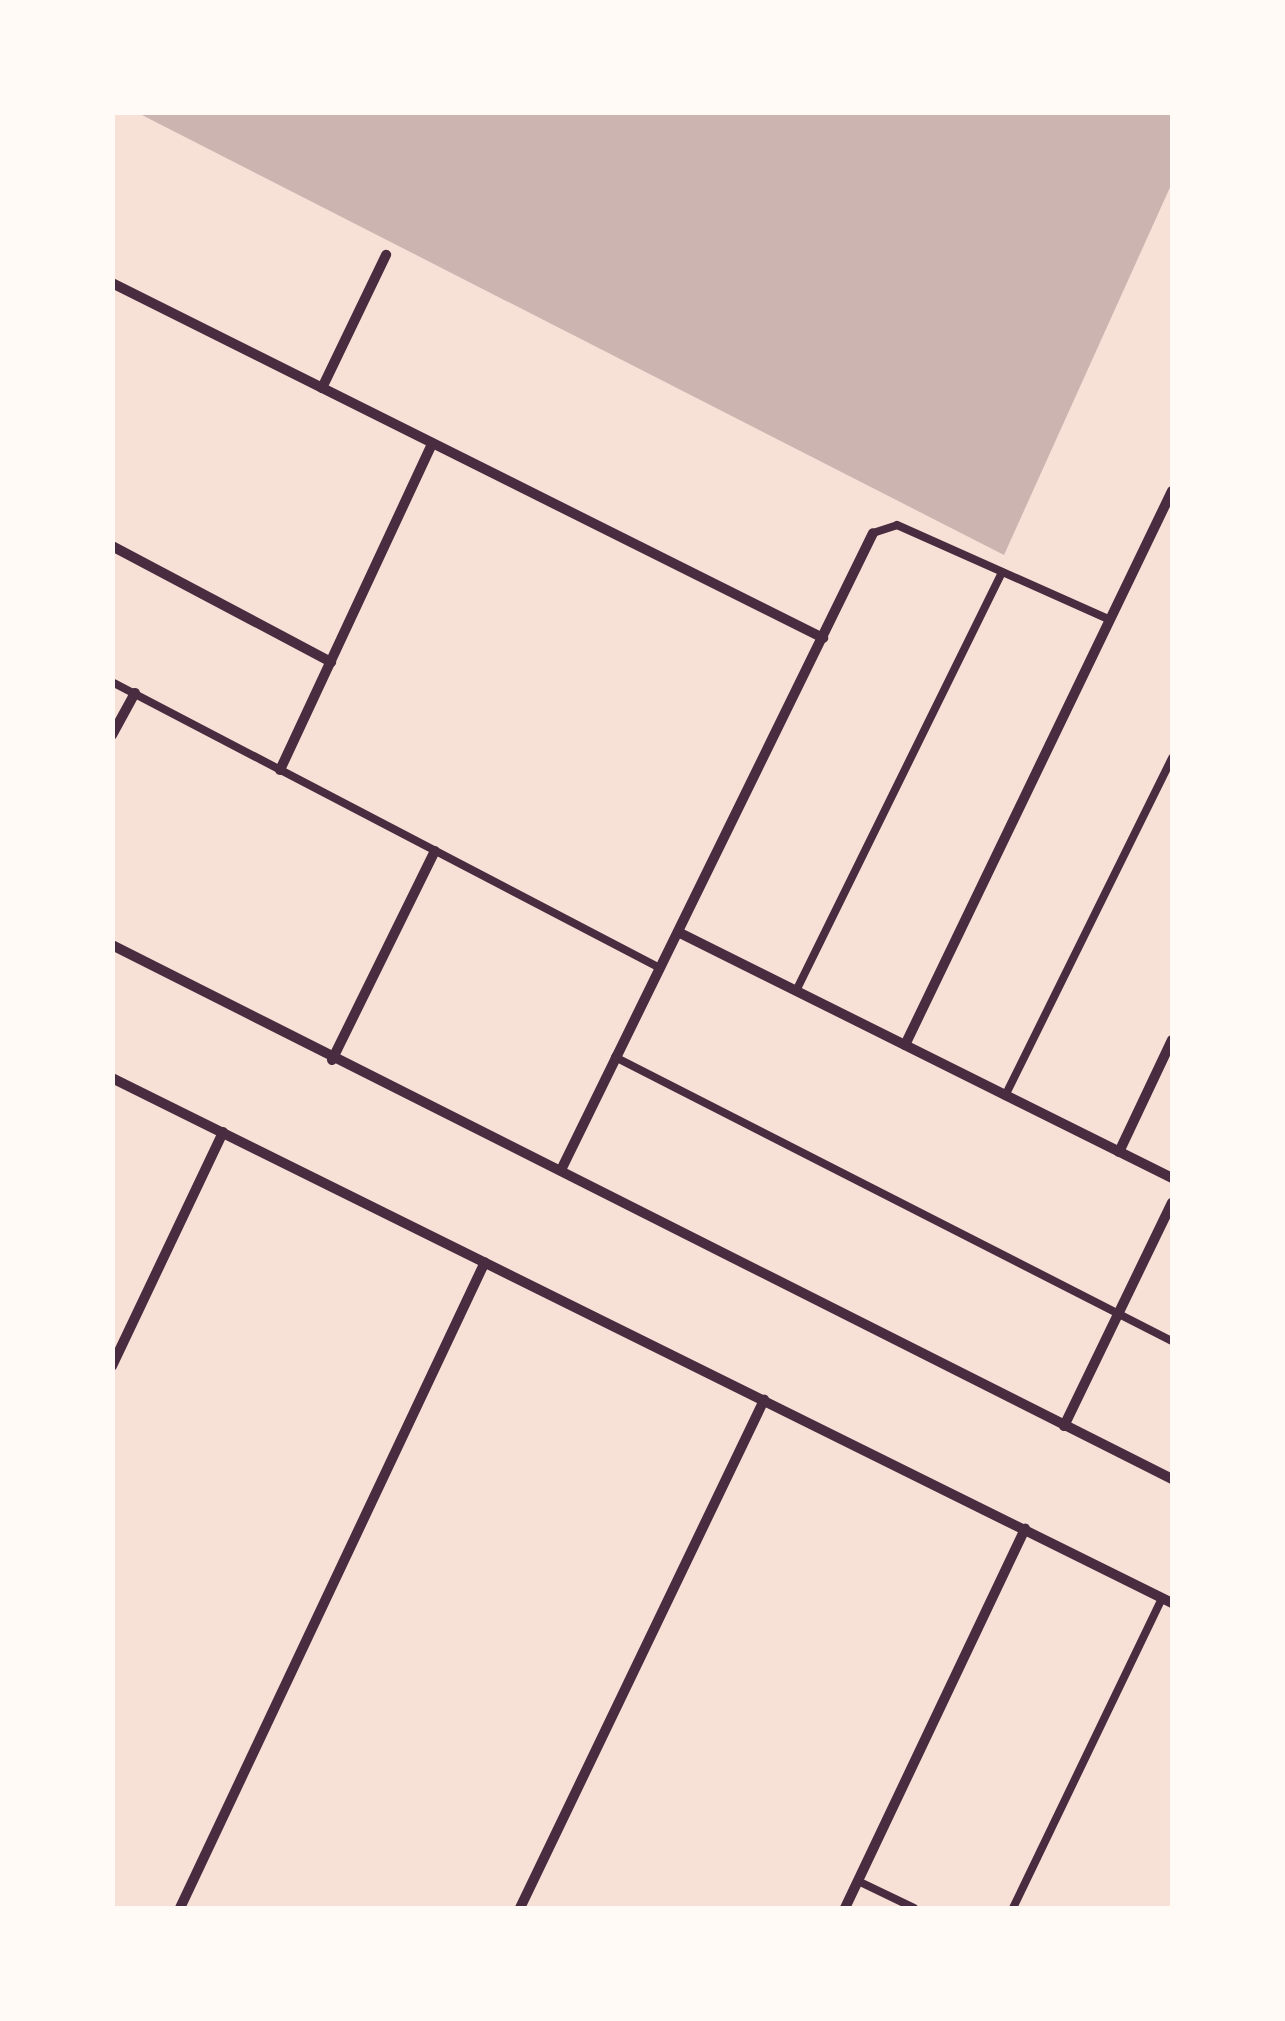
<!DOCTYPE html>
<style>
body{margin:0}
#map{position:relative;width:1285px;height:2021px;overflow:hidden;background:#f7e1d7;font-family:"PT Serif",serif}
div>[style]{position:absolute}
.building>*{inset:0;background:#ccb4b1}
.service>*{height:8px;margin:-4px;padding:0 4px;transform-origin:4px;border-radius:4px;background:#4a2c40}
.minor>*{height:10px;margin:-5px;padding:0 5px;transform-origin:5px;border-radius:5px;background:#4a2c40}
span{translate:-50% -50%;white-space:nowrap;text-align:center;line-height:1.15;-webkit-text-stroke:8px #fffaf5;paint-order:stroke}
.frame{position:absolute;inset:0;border:115px solid #fffaf5;pointer-events:none}
</style>
<div id="map">
<div class="building">
<div style="clip-path:polygon(136px 112px,1172px 112px,1172px 183px,1004px 555px)"></div>
</div>
<div class="service">
<div style="left:873px;top:533px;width:25px;rotate:-18deg"></div>
<div style="left:897px;top:525px;width:233px;rotate:24deg"></div>
<div style="left:112px;top:682px;width:618px;rotate:27.56deg"></div>
<div style="left:796px;top:991px;width:467px;rotate:-63.8deg"></div>
<div style="left:615px;top:1057px;width:625px;rotate:27.02deg"></div>
<div style="left:1005px;top:1096px;width:377px;rotate:-63.7deg"></div>
<div style="left:858px;top:1881px;width:62px;rotate:25.7deg"></div>
<div style="left:1013px;top:1908px;width:344px;rotate:-64.3deg"></div>
</div>
<div class="minor">
<div style="left:112px;top:283px;width:795px;rotate:26.53deg"></div>
<div style="left:322px;top:388px;width:148px;rotate:-64.3deg"></div>
<div style="left:112px;top:546px;width:248px;rotate:27.9deg"></div>
<div style="left:112px;top:735px;width:48px;rotate:-61.3deg"></div>
<div style="left:280px;top:770px;width:360px;rotate:-65deg"></div>
<div style="left:678px;top:932px;width:552px;rotate:26.47deg"></div>
<div style="left:112px;top:945px;width:1187px;rotate:26.74deg"></div>
<div style="left:905px;top:1045px;width:615px;rotate:-64.27deg"></div>
<div style="left:332px;top:1060px;width:233px;rotate:-63.8deg"></div>
<div style="left:112px;top:1078px;width:1183px;rotate:26.35deg"></div>
<div style="left:1119px;top:1152px;width:124px;rotate:-64.7deg"></div>
<div style="left:561px;top:1170px;width:709px;rotate:-63.9deg"></div>
<div style="left:112px;top:1366px;width:259px;rotate:-64.6deg"></div>
<div style="left:1064px;top:1426px;width:248px;rotate:-64.2deg"></div>
<div style="left:180px;top:1908px;width:714px;rotate:-64.73deg"></div>
<div style="left:520px;top:1908px;width:564px;rotate:-64.34deg"></div>
<div style="left:845px;top:1908px;width:420px;rotate:-64.6deg"></div>
</div>
<div class="frame"></div>
</div>
